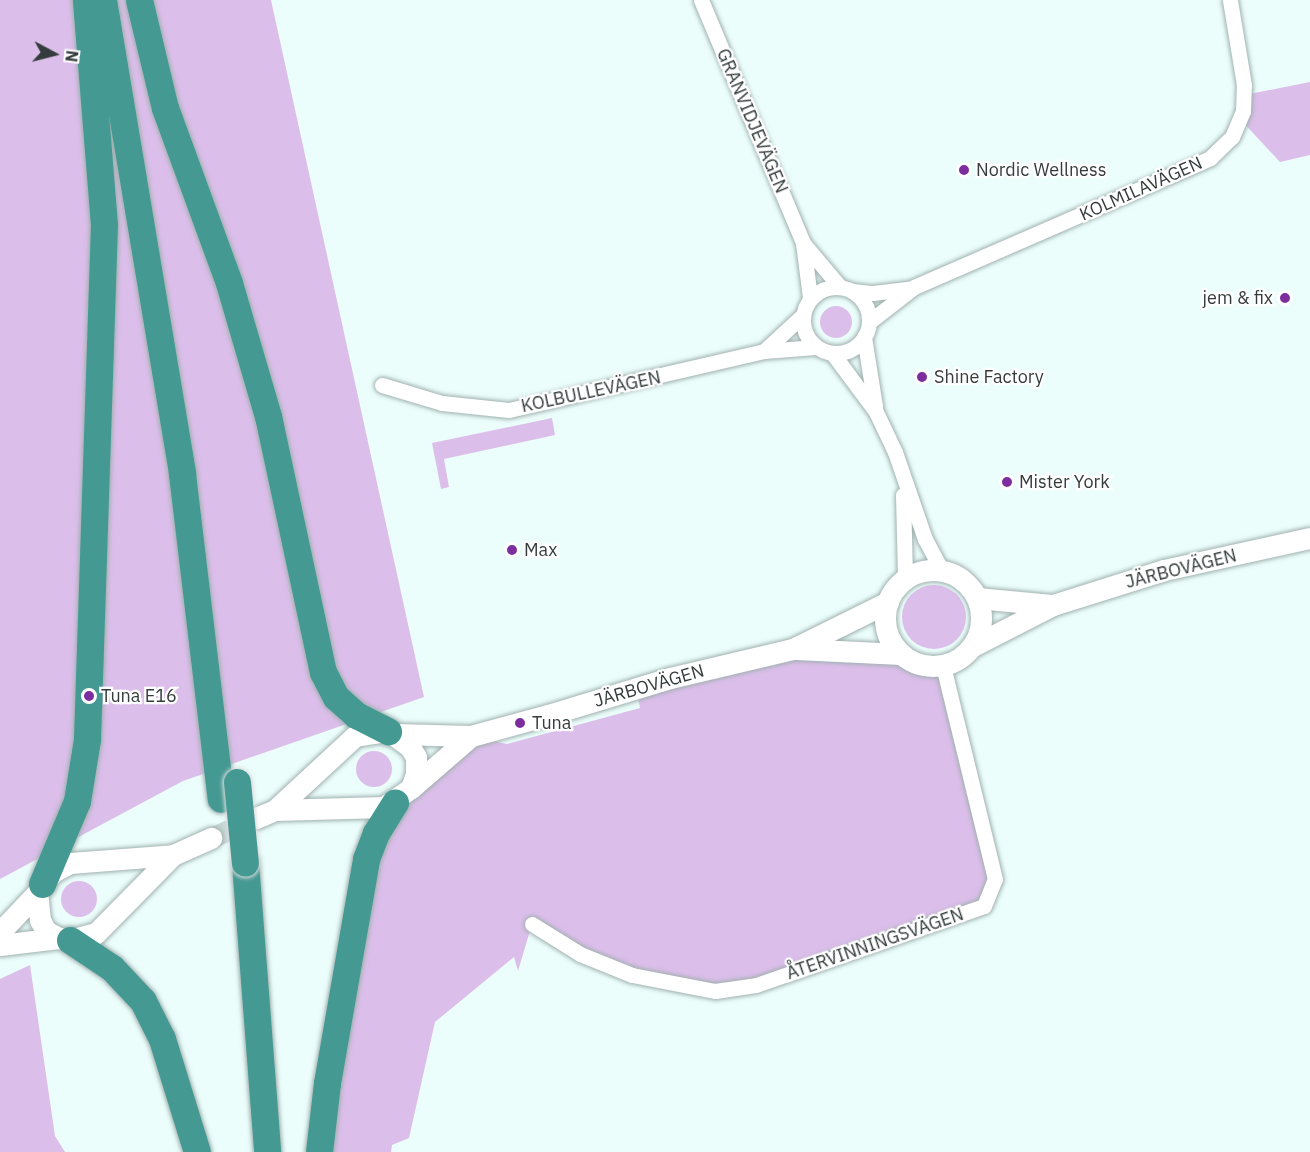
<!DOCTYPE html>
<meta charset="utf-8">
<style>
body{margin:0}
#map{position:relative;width:1310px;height:1152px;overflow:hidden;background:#ebfefc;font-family:"IBM Plex Sans",sans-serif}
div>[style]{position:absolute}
.green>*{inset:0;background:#dcbeeb}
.round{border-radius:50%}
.secondary-tunnel>*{height:21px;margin-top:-10.5px;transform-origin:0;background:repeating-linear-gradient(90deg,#c7d7d6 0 21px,transparent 0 31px)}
.roads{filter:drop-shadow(0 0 2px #a0b1af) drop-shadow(0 0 2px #a0b1af)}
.street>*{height:15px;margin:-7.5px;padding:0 7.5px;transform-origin:7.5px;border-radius:7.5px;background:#fff}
.street>.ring{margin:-7.5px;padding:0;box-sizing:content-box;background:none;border:15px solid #fff;border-radius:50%}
.secondary>*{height:21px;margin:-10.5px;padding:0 10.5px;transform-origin:10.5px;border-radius:10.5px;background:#fff}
.secondary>.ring{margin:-10.5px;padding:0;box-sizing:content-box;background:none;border:21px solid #fff;border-radius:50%}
.highway>*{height:27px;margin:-13.5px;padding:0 13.5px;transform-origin:13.5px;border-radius:13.5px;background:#449993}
.bridges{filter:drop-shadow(0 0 2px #dbdcdc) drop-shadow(0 0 2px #dbdcdc)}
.highway-bridge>*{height:27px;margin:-13.5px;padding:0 13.5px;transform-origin:13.5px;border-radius:13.5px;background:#449993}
.dots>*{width:16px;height:16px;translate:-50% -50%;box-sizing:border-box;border:3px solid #fff;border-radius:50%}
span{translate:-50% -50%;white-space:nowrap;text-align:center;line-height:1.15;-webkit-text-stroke:4.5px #fff;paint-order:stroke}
.street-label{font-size:18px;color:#353c3c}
.poi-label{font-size:18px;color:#353c3c}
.left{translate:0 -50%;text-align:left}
.right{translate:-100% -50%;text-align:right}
.north{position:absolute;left:24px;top:24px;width:60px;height:60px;-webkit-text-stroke:4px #fff;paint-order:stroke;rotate:97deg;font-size:16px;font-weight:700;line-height:24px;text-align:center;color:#353c3c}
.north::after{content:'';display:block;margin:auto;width:21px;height:27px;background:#353c3c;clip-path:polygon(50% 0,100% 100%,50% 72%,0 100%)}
</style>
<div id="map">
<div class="green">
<div style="clip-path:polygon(0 0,271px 0,424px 697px,183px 781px,0 879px)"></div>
<div style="clip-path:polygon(1310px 82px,1310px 155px,1280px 162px,1241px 120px,1244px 95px)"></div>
<div class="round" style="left:820px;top:306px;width:32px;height:32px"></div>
<div style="clip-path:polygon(552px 418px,555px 435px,444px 459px,449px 487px,441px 489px,432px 443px)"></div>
<div class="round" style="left:902px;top:585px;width:64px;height:64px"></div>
<div style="clip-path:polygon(793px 649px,901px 654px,926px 666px,943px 665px,995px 879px,984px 906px,736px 988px,632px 975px,532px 924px,518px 971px,514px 957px,435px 1022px,409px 1138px,392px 1145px,391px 1152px,319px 1152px,376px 833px,471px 736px,507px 744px,640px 708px,636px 688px)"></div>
<div class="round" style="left:356px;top:751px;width:36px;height:36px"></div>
<div class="round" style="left:61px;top:881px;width:36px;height:36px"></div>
<div style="clip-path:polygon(30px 965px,55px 1136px,65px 1152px,0 1152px,0 979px)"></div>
</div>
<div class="secondary-tunnel">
<div style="left:211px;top:838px;width:47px;rotate:-23.8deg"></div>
</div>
<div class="roads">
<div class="street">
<div style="left:701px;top:0;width:264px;rotate:67.2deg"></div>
<div style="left:803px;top:243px;width:55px;rotate:82.7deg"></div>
<div style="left:803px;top:243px;width:57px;rotate:49.9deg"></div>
<div class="ring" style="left:803px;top:287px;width:51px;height:51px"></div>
<div style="left:853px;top:291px;width:20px;rotate:6deg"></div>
<div style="left:873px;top:293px;width:38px;rotate:-7deg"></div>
<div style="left:869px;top:322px;width:57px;rotate:-37.9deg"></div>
<div style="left:914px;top:287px;width:323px;rotate:-23.5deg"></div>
<div style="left:1210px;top:158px;width:30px;rotate:-44deg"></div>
<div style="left:1232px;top:137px;width:28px;rotate:-67deg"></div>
<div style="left:1243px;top:111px;width:26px;rotate:-88deg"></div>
<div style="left:1244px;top:85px;width:86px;rotate:-99.4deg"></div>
<div style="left:864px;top:337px;width:70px;rotate:80.9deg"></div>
<div style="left:764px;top:351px;width:53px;rotate:-42.7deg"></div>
<div style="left:833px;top:354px;width:72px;rotate:53.4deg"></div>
<div style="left:876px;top:412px;width:44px;rotate:64.6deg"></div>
<div style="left:895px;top:452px;width:92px;rotate:71deg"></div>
<div style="left:925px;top:539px;width:36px;rotate:62deg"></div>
<div style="left:382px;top:385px;width:63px;rotate:16.7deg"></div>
<div style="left:442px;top:403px;width:67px;rotate:6deg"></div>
<div style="left:509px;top:410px;width:262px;rotate:-13deg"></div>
<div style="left:764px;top:351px;width:52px;rotate:-4.4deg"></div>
<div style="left:903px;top:495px;width:84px;rotate:88.6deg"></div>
<div style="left:532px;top:924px;width:57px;rotate:32deg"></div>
<div style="left:580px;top:954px;width:56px;rotate:22deg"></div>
<div style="left:632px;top:975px;width:85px;rotate:10.9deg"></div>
<div style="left:715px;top:991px;width:41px;rotate:-8.3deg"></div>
<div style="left:756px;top:985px;width:241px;rotate:-19.1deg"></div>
<div style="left:984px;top:906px;width:29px;rotate:-68deg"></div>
<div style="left:995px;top:879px;width:220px;rotate:-103.7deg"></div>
</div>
<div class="secondary">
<div class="ring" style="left:885px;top:570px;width:75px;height:75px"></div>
<div style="left:977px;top:598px;width:75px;rotate:5.3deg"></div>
<div style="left:973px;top:646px;width:90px;rotate:-27.1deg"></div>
<div style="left:1053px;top:605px;width:116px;rotate:-17.5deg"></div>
<div style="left:1164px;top:570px;width:149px;rotate:-12.4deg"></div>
<div style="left:796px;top:649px;width:105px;rotate:2.7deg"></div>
<div style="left:396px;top:734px;width:75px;rotate:1.5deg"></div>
<div style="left:471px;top:736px;width:80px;rotate:-15.3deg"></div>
<div style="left:548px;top:715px;width:127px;rotate:-16.9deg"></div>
<div style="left:670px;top:678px;width:126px;rotate:-13.3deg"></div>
<div style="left:793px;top:649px;width:106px;rotate:-26.3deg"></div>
<div style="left:411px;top:788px;width:79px;rotate:-40.9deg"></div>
<div style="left:256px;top:818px;width:21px;rotate:-23deg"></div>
<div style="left:275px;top:810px;width:109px;rotate:-42.8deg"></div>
<div style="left:355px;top:736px;width:33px;rotate:-9deg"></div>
<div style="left:388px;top:731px;width:27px;rotate:36deg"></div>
<div style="left:410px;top:747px;width:12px;rotate:59deg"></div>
<div style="left:416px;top:757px;width:17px;rotate:90deg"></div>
<div style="left:416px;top:774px;width:15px;rotate:110deg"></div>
<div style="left:411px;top:788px;width:33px;rotate:145deg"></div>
<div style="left:384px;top:807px;width:109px;rotate:178.4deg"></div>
<div style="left:173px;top:855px;width:110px;rotate:134.6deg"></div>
<div style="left:96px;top:933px;width:27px;rotate:165deg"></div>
<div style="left:70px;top:940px;width:11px;rotate:-170deg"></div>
<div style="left:59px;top:938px;width:15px;rotate:-152deg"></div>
<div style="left:46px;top:931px;width:13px;rotate:-119deg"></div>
<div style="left:40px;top:920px;width:27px;rotate:-96deg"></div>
<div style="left:37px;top:893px;width:10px;rotate:-61deg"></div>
<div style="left:42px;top:884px;width:16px;rotate:-47deg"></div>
<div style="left:53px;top:872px;width:19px;rotate:-28deg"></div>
<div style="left:70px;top:863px;width:103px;rotate:-4.4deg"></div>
<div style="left:173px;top:855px;width:42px;rotate:-24.1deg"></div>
<div style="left:0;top:932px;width:54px;rotate:-46.5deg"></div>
<div style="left:0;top:945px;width:59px;rotate:-6.8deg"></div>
</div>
<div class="highway">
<div style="left:103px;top:0;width:481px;rotate:80.5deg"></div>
<div style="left:182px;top:474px;width:327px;rotate:83.2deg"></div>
<div style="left:139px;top:0;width:111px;rotate:76.5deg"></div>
<div style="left:165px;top:108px;width:186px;rotate:69.9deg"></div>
<div style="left:229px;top:283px;width:139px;rotate:73.7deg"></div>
<div style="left:268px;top:416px;width:262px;rotate:77.9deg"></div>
<div style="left:323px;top:672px;width:28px;rotate:63deg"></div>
<div style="left:336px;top:697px;width:27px;rotate:42deg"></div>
<div style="left:356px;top:715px;width:36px;rotate:27deg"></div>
<div style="left:245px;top:863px;width:290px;rotate:85.6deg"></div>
<div style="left:42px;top:884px;width:90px;rotate:-67.1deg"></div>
<div style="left:77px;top:801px;width:63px;rotate:-80.8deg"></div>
<div style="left:87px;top:739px;width:514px;rotate:-88.11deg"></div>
<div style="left:104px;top:225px;width:226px;rotate:-94.6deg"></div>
<div style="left:70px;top:940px;width:50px;rotate:33.7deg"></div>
<div style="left:112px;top:968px;width:45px;rotate:46.8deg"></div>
<div style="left:143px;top:1001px;width:42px;rotate:63.4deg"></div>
<div style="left:162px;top:1039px;width:118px;rotate:72.8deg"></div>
<div style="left:319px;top:1152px;width:69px;rotate:-83.4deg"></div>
<div style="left:327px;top:1083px;width:227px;rotate:-80.1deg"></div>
<div style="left:366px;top:859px;width:28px;rotate:-69deg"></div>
<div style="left:376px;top:833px;width:36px;rotate:-58deg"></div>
</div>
</div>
<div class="bridges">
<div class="highway-bridge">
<div style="left:237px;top:782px;width:81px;rotate:84.4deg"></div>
</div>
</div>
<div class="dots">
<div style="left:964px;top:170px;background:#7d2d9e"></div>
<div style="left:1285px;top:298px;background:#7d2d9e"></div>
<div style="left:922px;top:377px;background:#7d2d9e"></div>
<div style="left:1007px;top:482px;background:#7d2d9e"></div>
<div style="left:512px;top:550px;background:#7d2d9e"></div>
<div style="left:89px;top:696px;background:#7d2d9e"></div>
<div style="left:520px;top:723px;background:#7d2d9e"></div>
</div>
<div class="street-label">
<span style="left:752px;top:121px;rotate:67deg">GRANVIDJEVÄGEN</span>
<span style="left:1141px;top:189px;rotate:-24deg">KOLMILAVÄGEN</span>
<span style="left:591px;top:392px;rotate:-12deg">KOLBULLEVÄGEN</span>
<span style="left:1181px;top:569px;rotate:-14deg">JÄRBOVÄGEN</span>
<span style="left:649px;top:686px;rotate:-16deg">JÄRBOVÄGEN</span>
<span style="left:875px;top:944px;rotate:-19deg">ÅTERVINNINGSVÄGEN</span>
</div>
<div class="poi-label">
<span class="left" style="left:976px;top:170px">Nordic Wellness</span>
<span class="right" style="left:1273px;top:298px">jem &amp; fix</span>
<span class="left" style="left:934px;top:377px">Shine Factory</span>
<span class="left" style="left:1019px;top:482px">Mister York</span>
<span class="left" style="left:524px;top:550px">Max</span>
<span class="left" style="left:101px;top:696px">Tuna E16</span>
<span class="left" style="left:532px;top:723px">Tuna</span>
</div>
<div class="north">N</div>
</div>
